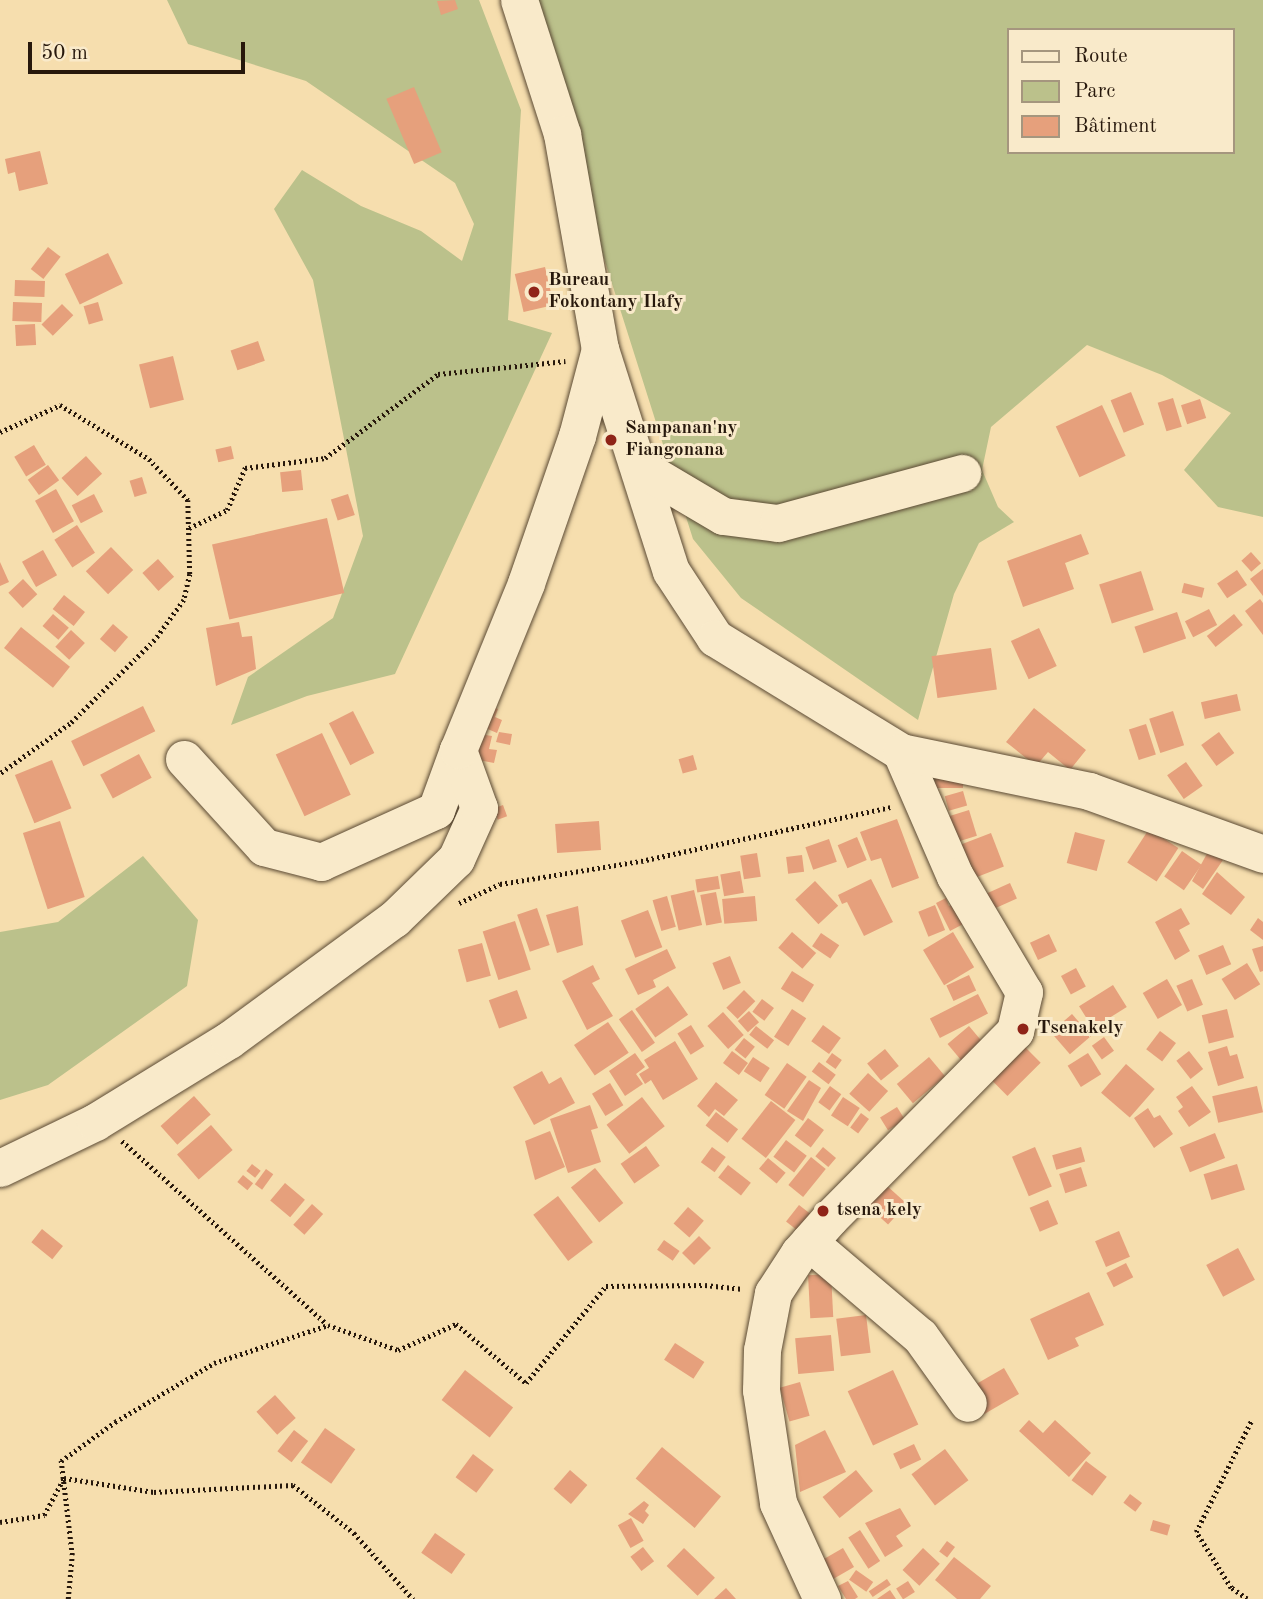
<!DOCTYPE html>
<meta charset="utf-8">
<style>
body{margin:0}
#map{position:relative;width:1263px;height:1599px;overflow:hidden;background:#f6deae;font-family:"Old Standard TT",serif}
div>[style]{position:absolute}
.green>*{inset:0;background:#bbc18b}
.building>*{inset:0;background:#e6a07c;transform-origin:0 0}
.path>*{height:4.5px;margin-top:-2.25px;transform-origin:0;background:repeating-linear-gradient(90deg,#27180c 0 2px,transparent 0 5.5px)}
.roads{filter:drop-shadow(0 0 2px #5b4a34) drop-shadow(0 0 2px #5b4a34)}
.minor>*{height:37px;margin:-18.5px;padding:0 18.5px;transform-origin:18.5px;border-radius:18.5px;background:#f9eaca}
.dots>*{width:19px;height:19px;translate:-50% -50%;box-sizing:border-box;border:4px solid #f9eaca;border-radius:50%}
span{translate:-50% -50%;white-space:nowrap;text-align:center;line-height:1.15;-webkit-text-stroke:6px #f9eaca;paint-order:stroke}
.poi-label{font-size:19px;color:#27180c;font-weight:700}
.left{translate:0 -50%;text-align:left}
.legend{position:absolute;left:1007px;top:28px;width:228px;height:126px;box-sizing:border-box;background:#f9eaca;border:2px solid #a5967e;margin:0;padding:9px 12px;list-style:none;font-size:21px;color:#27180c}
.legend li{display:flex;align-items:center;gap:14px;height:35px}
.legend b{width:35px;border:2px solid #a5967e}
.scale{position:absolute;left:28px;top:42px;width:217px;height:32px;box-sizing:border-box;border:4px solid #27180c;border-top:0;padding-left:9px;font-size:21px;line-height:24px;white-space:nowrap;color:#27180c;-webkit-text-stroke:5px #f9eaca;paint-order:stroke}
</style>
<div id="map">
<div class="green">
<div style="clip-path:polygon(167px 0,479px 0,521px 110px,508px 320px,552px 333px,395px 674px,307px 696px,231px 725px,248px 677px,333px 618px,363px 536px,313px 280px,274px 209px,302px 170px,361px 206px,421px 231px,462px 261px,474px 224px,455px 183px,306px 81px,188px 44px)"></div>
<div style="clip-path:polygon(evenodd,522px 0,1263px 0,1263px 517px,1218px 507px,1184px 470px,1231px 413px,1162px 375px,1087px 345px,991px 427px,982px 470px,998px 507px,1014px 522px,979px 543px,954px 594px,918px 720px,741px 598px,693px 539px,522px 0,1009px 30px,1233px 30px,1233px 152px,1009px 152px,1009px 30px)"></div>
<div style="clip-path:polygon(143px 856px,198px 920px,187px 986px,48px 1085px,0 1100px,0 932px,58px 922px)"></div>
</div>
<div class="building">
<div style="clip-path:polygon(455px 0,458px 9px,441px 15px,437px 1px)"></div>
<div style="left:414px;top:87px;width:71px;height:30px;rotate:67deg"></div>
<div style="clip-path:polygon(40px 151px,48px 184px,19px 191px,15px 172px,8px 174px,5px 159px)"></div>
<div style="left:48px;top:247px;width:16px;height:28px;rotate:38deg"></div>
<div style="left:108px;top:253px;width:34px;height:48px;rotate:64deg"></div>
<div style="left:545px;top:267px;width:39px;height:31px;rotate:77deg"></div>
<div style="left:15px;top:280px;width:30px;height:16px;rotate:2deg"></div>
<div style="left:13px;top:302px;width:29px;height:19px;rotate:2deg"></div>
<div style="left:98px;top:302px;width:19px;height:15px;rotate:74deg"></div>
<div style="left:62px;top:304px;width:16px;height:29px;rotate:45deg"></div>
<div style="left:35px;top:324px;width:21px;height:20px;rotate:87deg"></div>
<div style="left:258px;top:341px;width:21px;height:29px;rotate:71deg"></div>
<div style="left:173px;top:356px;width:45px;height:35px;rotate:76deg"></div>
<div style="left:1131px;top:392px;width:35px;height:22px;rotate:68deg"></div>
<div style="left:1173px;top:398px;width:30px;height:16px;rotate:73deg"></div>
<div style="left:1200px;top:399px;width:20px;height:20px;rotate:72deg"></div>
<div style="left:1102px;top:405px;width:56px;height:51px;rotate:65deg"></div>
<div style="left:34px;top:445px;width:23px;height:23px;rotate:59deg"></div>
<div style="left:231px;top:446px;width:13px;height:16px;rotate:77deg"></div>
<div style="left:86px;top:456px;width:24px;height:33px;rotate:48deg"></div>
<div style="left:48px;top:465px;width:19px;height:25px;rotate:54deg"></div>
<div style="left:301px;top:470px;width:20px;height:21px;rotate:84deg"></div>
<div style="left:142px;top:477px;width:17px;height:13px;rotate:73deg"></div>
<div style="left:56px;top:489px;width:37px;height:24px;rotate:61deg"></div>
<div style="left:94px;top:494px;width:20px;height:25px;rotate:63deg"></div>
<div style="left:348px;top:494px;width:22px;height:18px;rotate:72deg"></div>
<div style="left:327px;top:518px;width:77px;height:118px;rotate:77deg"></div>
<div style="left:77px;top:525px;width:33px;height:27px;rotate:57deg"></div>
<div style="clip-path:polygon(1081px 534px,1089px 554px,1065px 563px,1074px 589px,1023px 607px,1007px 561px)"></div>
<div style="left:111px;top:547px;width:32px;height:35px;rotate:46deg"></div>
<div style="left:43px;top:550px;width:29px;height:24px;rotate:61deg"></div>
<div style="left:1251px;top:552px;width:15px;height:13px;rotate:48deg"></div>
<div style="left:158px;top:559px;width:24px;height:21px;rotate:48deg"></div>
<div style="clip-path:polygon(0 562px,9px 582px,0 586px)"></div>
<div style="clip-path:polygon(1263px 569px,1263px 596px,1250px 579px)"></div>
<div style="left:1237px;top:570px;width:18px;height:24px;rotate:56deg"></div>
<div style="left:1141px;top:571px;width:41px;height:44px;rotate:72deg"></div>
<div style="left:23px;top:579px;width:21px;height:20px;rotate:47deg"></div>
<div style="left:1184px;top:583px;width:21px;height:10px;rotate:14deg"></div>
<div style="left:64px;top:595px;width:27px;height:18px;rotate:39deg"></div>
<div style="clip-path:polygon(1260px 599px,1263px 603px,1263px 635px,1245px 611px)"></div>
<div style="left:1209px;top:609px;width:18px;height:27px;rotate:63deg"></div>
<div style="left:1177px;top:612px;width:28px;height:45px;rotate:71deg"></div>
<div style="left:53px;top:614px;width:21px;height:16px;rotate:41deg"></div>
<div style="left:1234px;top:614px;width:14px;height:35px;rotate:51deg"></div>
<div style="clip-path:polygon(239px 622px,242px 637px,252px 636px,256px 669px,216px 686px,206px 628px)"></div>
<div style="left:113px;top:624px;width:20px;height:20px;rotate:41deg"></div>
<div style="left:21px;top:627px;width:63px;height:27px;rotate:39deg"></div>
<div style="left:1039px;top:628px;width:42px;height:31px;rotate:65deg"></div>
<div style="left:71px;top:630px;width:19px;height:23px;rotate:43deg"></div>
<div style="left:991px;top:648px;width:42px;height:60px;rotate:82deg"></div>
<div style="left:1237px;top:694px;width:17px;height:37px;rotate:77deg"></div>
<div style="clip-path:polygon(484px 703px,498px 709px,495px 717px,502px 720px,497px 733px,476px 724px)"></div>
<div style="left:143px;top:706px;width:28px;height:80px;rotate:64deg"></div>
<div style="clip-path:polygon(1034px 708px,1086px 750px,1070px 770px,1048px 752px,1036px 766px,1006px 742px)"></div>
<div style="left:353px;top:711px;width:47px;height:27px;rotate:63deg"></div>
<div style="left:1173px;top:711px;width:36px;height:25px;rotate:72deg"></div>
<div style="left:1146px;top:724px;width:32px;height:18px;rotate:72deg"></div>
<div style="clip-path:polygon(499px 732px,512px 734px,510px 745px,496px 742px)"></div>
<div style="left:1219px;top:732px;width:26px;height:22px;rotate:54deg"></div>
<div style="left:322px;top:733px;width:68px;height:51px;rotate:65deg"></div>
<div style="clip-path:polygon(473px 733px,492px 736px,489px 749px,497px 750px,494px 763px,468px 758px)"></div>
<div style="left:139px;top:754px;width:27px;height:44px;rotate:62deg"></div>
<div style="left:693px;top:755px;width:15px;height:15px;rotate:74deg"></div>
<div style="left:52px;top:760px;width:52px;height:40px;rotate:68deg"></div>
<div style="left:1186px;top:762px;width:29px;height:23px;rotate:55deg"></div>
<div style="left:963px;top:774px;width:14px;height:28px;rotate:90deg"></div>
<div style="left:963px;top:791px;width:15px;height:19px;rotate:74deg"></div>
<div style="left:503px;top:805px;width:12px;height:10px;rotate:70deg"></div>
<div style="left:969px;top:810px;width:27px;height:21px;rotate:73deg"></div>
<div style="clip-path:polygon(897px 819px,919px 878px,892px 888px,881px 858px,871px 861px,860px 832px)"></div>
<div style="left:60px;top:821px;width:80px;height:39px;rotate:72deg"></div>
<div style="left:599px;top:821px;width:29px;height:44px;rotate:86deg"></div>
<div style="left:1149px;top:829px;width:35px;height:40px;rotate:33deg"></div>
<div style="left:1075px;top:832px;width:31px;height:32px;rotate:15deg"></div>
<div style="left:991px;top:833px;width:36px;height:35px;rotate:69deg"></div>
<div style="left:857px;top:837px;width:25px;height:21px;rotate:67deg"></div>
<div style="left:829px;top:839px;width:24px;height:25px;rotate:71deg"></div>
<div style="clip-path:polygon(1209px 850px,1223px 860px,1203px 889px,1192px 881px)"></div>
<div style="left:1182px;top:851px;width:24px;height:31px;rotate:35deg"></div>
<div style="left:757px;top:853px;width:24px;height:17px;rotate:81deg"></div>
<div style="left:802px;top:855px;width:17px;height:16px;rotate:83deg"></div>
<div style="left:740px;top:871px;width:22px;height:20px;rotate:80deg"></div>
<div style="clip-path:polygon(1217px 872px,1245px 897px,1231px 915px,1202px 894px)"></div>
<div style="left:718px;top:876px;width:13px;height:23px;rotate:81deg"></div>
<div style="clip-path:polygon(871px 879px,893px 922px,864px 936px,847px 902px,842px 904px,838px 895px)"></div>
<div style="left:815px;top:881px;width:34px;height:27px;rotate:47deg"></div>
<div style="left:1010px;top:883px;width:17px;height:25px;rotate:66deg"></div>
<div style="left:694px;top:890px;width:36px;height:24px;rotate:77deg"></div>
<div style="left:716px;top:892px;width:31px;height:16px;rotate:79deg"></div>
<div style="left:667px;top:896px;width:32px;height:15px;rotate:74deg"></div>
<div style="left:755px;top:896px;width:25px;height:33px;rotate:85deg"></div>
<div style="clip-path:polygon(946px 898px,949px 906px,959px 901px,969px 921px,950px 931px,936px 903px)"></div>
<div style="left:935px;top:905px;width:27px;height:18px;rotate:68deg"></div>
<div style="clip-path:polygon(578px 906px,583px 945px,557px 953px,546px 915px)"></div>
<div style="left:537px;top:908px;width:39px;height:21px;rotate:71deg"></div>
<div style="clip-path:polygon(1181px 908px,1190px 924px,1179px 930px,1190px 951px,1175px 960px,1155px 922px)"></div>
<div style="left:648px;top:910px;width:40px;height:29px;rotate:69deg"></div>
<div style="clip-path:polygon(1258px 918px,1263px 922px,1263px 940px,1250px 930px)"></div>
<div style="left:515px;top:921px;width:51px;height:34px;rotate:72deg"></div>
<div style="left:792px;top:932px;width:32px;height:21px;rotate:41deg"></div>
<div style="left:953px;top:932px;width:41px;height:35px;rotate:59deg"></div>
<div style="left:821px;top:933px;width:22px;height:16px;rotate:34deg"></div>
<div style="left:1049px;top:934px;width:19px;height:21px;rotate:65deg"></div>
<div style="left:482px;top:943px;width:34px;height:25px;rotate:75deg"></div>
<div style="left:1223px;top:945px;width:21px;height:27px;rotate:67deg"></div>
<div style="clip-path:polygon(1263px 946px,1263px 971px,1260px 972px,1252px 949px)"></div>
<div style="clip-path:polygon(667px 949px,676px 968px,653px 980px,656px 987px,638px 995px,625px 969px)"></div>
<div style="left:730px;top:956px;width:29px;height:19px;rotate:68deg"></div>
<div style="left:1247px;top:963px;width:25px;height:30px;rotate:58deg"></div>
<div style="clip-path:polygon(593px 965px,600px 979px,592px 983px,613px 1016px,587px 1030px,562px 981px)"></div>
<div style="left:1076px;top:968px;width:21px;height:17px;rotate:62deg"></div>
<div style="left:792px;top:971px;width:26px;height:21px;rotate:32deg"></div>
<div style="left:969px;top:975px;width:17px;height:25px;rotate:65deg"></div>
<div style="left:1167px;top:979px;width:30px;height:28px;rotate:60deg"></div>
<div style="left:1192px;top:979px;width:28px;height:17px;rotate:67deg"></div>
<div style="left:1113px;top:985px;width:26px;height:40px;rotate:58deg"></div>
<div style="left:668px;top:986px;width:35px;height:40px;rotate:55deg"></div>
<div style="left:517px;top:990px;width:30px;height:30px;rotate:70deg"></div>
<div style="left:744px;top:990px;width:16px;height:25px;rotate:45deg"></div>
<div style="left:978px;top:994px;width:22px;height:54px;rotate:63deg"></div>
<div style="left:762px;top:999px;width:15px;height:16px;rotate:37deg"></div>
<div style="left:792px;top:1009px;width:17px;height:33px;rotate:33deg"></div>
<div style="left:1227px;top:1009px;width:29px;height:26px;rotate:76deg"></div>
<div style="left:632px;top:1010px;width:40px;height:16px;rotate:55deg"></div>
<div style="left:749px;top:1011px;width:15px;height:15px;rotate:48deg"></div>
<div style="left:723px;top:1012px;width:31px;height:21px;rotate:48deg"></div>
<div style="left:1072px;top:1014px;width:29px;height:28px;rotate:49deg"></div>
<div style="left:608px;top:1022px;width:37px;height:41px;rotate:56deg"></div>
<div style="left:691px;top:1025px;width:25px;height:16px;rotate:58deg"></div>
<div style="left:823px;top:1025px;width:22px;height:20px;rotate:36deg"></div>
<div style="left:756px;top:1026px;width:23px;height:11px;rotate:38deg"></div>
<div style="left:969px;top:1026px;width:31px;height:28px;rotate:50deg"></div>
<div style="left:1160px;top:1031px;width:20px;height:23px;rotate:37deg"></div>
<div style="left:1104px;top:1037px;width:17px;height:15px;rotate:54deg"></div>
<div style="left:744px;top:1038px;width:14px;height:15px;rotate:39deg"></div>
<div style="clip-path:polygon(675px 1041px,698px 1079px,663px 1100px,651px 1080px,645px 1084px,639px 1074px,649px 1068px,644px 1060px)"></div>
<div style="left:1023px;top:1045px;width:25px;height:47px;rotate:45deg"></div>
<div style="clip-path:polygon(1227px 1046px,1230px 1056px,1237px 1054px,1244px 1078px,1218px 1086px,1208px 1052px)"></div>
<div style="left:885px;top:1049px;width:22px;height:23px;rotate:51deg"></div>
<div style="left:732px;top:1051px;width:20px;height:15px;rotate:37deg"></div>
<div style="left:1189px;top:1051px;width:23px;height:16px;rotate:52deg"></div>
<div style="clip-path:polygon(635px 1053px,645px 1067px,636px 1074px,643px 1084px,625px 1096px,609px 1071px)"></div>
<div style="left:832px;top:1053px;width:12px;height:11px;rotate:35deg"></div>
<div style="left:1088px;top:1053px;width:25px;height:24px;rotate:58deg"></div>
<div style="left:753px;top:1057px;width:20px;height:17px;rotate:33deg"></div>
<div style="left:929px;top:1057px;width:25px;height:42px;rotate:50deg"></div>
<div style="left:819px;top:1062px;width:21px;height:12px;rotate:37deg"></div>
<div style="left:787px;top:1063px;width:24px;height:39px;rotate:35deg"></div>
<div style="left:1126px;top:1064px;width:38px;height:38px;rotate:41deg"></div>
<div style="clip-path:polygon(542px 1071px,549px 1084px,561px 1077px,575px 1103px,534px 1125px,513px 1087px)"></div>
<div style="left:868px;top:1073px;width:27px;height:28px;rotate:42deg"></div>
<div style="clip-path:polygon(809px 1080px,821px 1088px,803px 1121px,787px 1111px)"></div>
<div style="clip-path:polygon(716px 1082px,738px 1100px,724px 1116px,715px 1109px,709px 1117px,697px 1106px)"></div>
<div style="left:610px;top:1083px;width:26px;height:21px;rotate:59deg"></div>
<div style="left:830px;top:1086px;width:14px;height:20px;rotate:36deg"></div>
<div style="clip-path:polygon(1192px 1086px,1211px 1112px,1189px 1127px,1178px 1111px,1183px 1107px,1176px 1097px)"></div>
<div style="left:1257px;top:1086px;width:27px;height:46px;rotate:77deg"></div>
<div style="left:194px;top:1096px;width:25px;height:45px;rotate:48deg"></div>
<div style="left:642px;top:1097px;width:37px;height:45px;rotate:52deg"></div>
<div style="left:843px;top:1097px;width:20px;height:22px;rotate:33deg"></div>
<div style="left:771px;top:1101px;width:31px;height:48px;rotate:38deg"></div>
<div style="clip-path:polygon(590px 1105px,598px 1128px,591px 1130px,601px 1162px,568px 1173px,550px 1119px)"></div>
<div style="left:897px;top:1107px;width:15px;height:20px;rotate:58deg"></div>
<div style="clip-path:polygon(1148px 1108px,1154px 1118px,1160px 1115px,1173px 1134px,1154px 1148px,1134px 1118px)"></div>
<div style="left:716px;top:1112px;width:28px;height:17px;rotate:38deg"></div>
<div style="left:861px;top:1113px;width:10px;height:18px;rotate:37deg"></div>
<div style="left:808px;top:1118px;width:20px;height:22px;rotate:37deg"></div>
<div style="left:211px;top:1125px;width:33px;height:45px;rotate:49deg"></div>
<div style="clip-path:polygon(550px 1131px,565px 1167px,535px 1180px,525px 1141px)"></div>
<div style="left:1215px;top:1133px;width:27px;height:38px;rotate:68deg"></div>
<div style="left:786px;top:1140px;width:26px;height:21px;rotate:37deg"></div>
<div style="left:646px;top:1146px;width:24px;height:31px;rotate:55deg"></div>
<div style="left:712px;top:1147px;width:17px;height:19px;rotate:36deg"></div>
<div style="left:823px;top:1147px;width:17px;height:12px;rotate:40deg"></div>
<div style="left:1035px;top:1147px;width:43px;height:25px;rotate:67deg"></div>
<div style="left:1081px;top:1147px;width:15px;height:30px;rotate:74deg"></div>
<div style="left:811px;top:1157px;width:19px;height:36px;rotate:39deg"></div>
<div style="left:768px;top:1158px;width:23px;height:14px;rotate:40deg"></div>
<div style="left:252px;top:1164px;width:11px;height:9px;rotate:38deg"></div>
<div style="left:1237px;top:1164px;width:27px;height:35px;rotate:73deg"></div>
<div style="left:728px;top:1165px;width:29px;height:16px;rotate:38deg"></div>
<div style="left:1081px;top:1167px;width:20px;height:23px;rotate:72deg"></div>
<div style="left:595px;top:1168px;width:45px;height:31px;rotate:51deg"></div>
<div style="left:266px;top:1169px;width:9px;height:19px;rotate:36deg"></div>
<div style="left:243px;top:1175px;width:13px;height:9px;rotate:39deg"></div>
<div style="left:285px;top:1183px;width:26px;height:23px;rotate:40deg"></div>
<div style="left:886px;top:1185px;width:28px;height:28px;rotate:42deg"></div>
<div style="left:558px;top:1196px;width:58px;height:31px;rotate:53deg"></div>
<div style="left:1048px;top:1200px;width:26px;height:20px;rotate:67deg"></div>
<div style="left:312px;top:1204px;width:15px;height:28px;rotate:42deg"></div>
<div style="left:799px;top:1205px;width:16px;height:21px;rotate:38deg"></div>
<div style="left:688px;top:1207px;width:21px;height:22px;rotate:41deg"></div>
<div style="left:42px;top:1229px;width:27px;height:17px;rotate:39deg"></div>
<div style="left:1119px;top:1231px;width:28px;height:26px;rotate:67deg"></div>
<div style="left:699px;top:1236px;width:17px;height:24px;rotate:45deg"></div>
<div style="left:664px;top:1240px;width:19px;height:12px;rotate:35deg"></div>
<div style="left:1238px;top:1248px;width:36px;height:36px;rotate:62deg"></div>
<div style="left:1126px;top:1263px;width:16px;height:22px;rotate:63deg"></div>
<div style="left:831px;top:1274px;width:43px;height:23px;rotate:87deg"></div>
<div style="clip-path:polygon(1089px 1292px,1104px 1325px,1075px 1338px,1079px 1346px,1048px 1360px,1030px 1319px)"></div>
<div style="left:866px;top:1315px;width:38px;height:30px;rotate:83deg"></div>
<div style="left:831px;top:1335px;width:36px;height:36px;rotate:85deg"></div>
<div style="left:675px;top:1343px;width:35px;height:20px;rotate:33deg"></div>
<div style="left:1004px;top:1368px;width:30px;height:40px;rotate:60deg"></div>
<div style="left:465px;top:1370px;width:61px;height:38px;rotate:38deg"></div>
<div style="left:893px;top:1370px;width:60px;height:50px;rotate:65deg"></div>
<div style="left:800px;top:1382px;width:35px;height:21px;rotate:74deg"></div>
<div style="left:275px;top:1395px;width:31px;height:25px;rotate:48deg"></div>
<div style="clip-path:polygon(1029px 1420px,1043px 1433px,1055px 1420px,1091px 1453px,1069px 1477px,1019px 1431px)"></div>
<div style="left:325px;top:1428px;width:37px;height:42px;rotate:35deg"></div>
<div style="left:294px;top:1430px;width:18px;height:27px;rotate:38deg"></div>
<div style="clip-path:polygon(825px 1430px,846px 1472px,800px 1492px,795px 1445px)"></div>
<div style="left:914px;top:1444px;width:17px;height:23px;rotate:65deg"></div>
<div style="left:662px;top:1447px;width:77px;height:41px;rotate:40deg"></div>
<div style="left:945px;top:1449px;width:39px;height:42px;rotate:53deg"></div>
<div style="left:473px;top:1454px;width:26px;height:29px;rotate:37deg"></div>
<div style="left:1086px;top:1461px;width:26px;height:24px;rotate:37deg"></div>
<div style="left:570px;top:1470px;width:23px;height:25px;rotate:41deg"></div>
<div style="left:856px;top:1470px;width:27px;height:43px;rotate:51deg"></div>
<div style="left:1130px;top:1494px;width:15px;height:11px;rotate:37deg"></div>
<div style="clip-path:polygon(644px 1501px,649px 1505px,645px 1511px,649px 1515px,643px 1524px,628px 1514px)"></div>
<div style="clip-path:polygon(900px 1508px,911px 1526px,896px 1536px,903px 1546px,885px 1557px,865px 1523px)"></div>
<div style="left:631px;top:1518px;width:26px;height:15px;rotate:61deg"></div>
<div style="left:1153px;top:1520px;width:18px;height:11px;rotate:16deg"></div>
<div style="left:860px;top:1530px;width:37px;height:14px;rotate:57deg"></div>
<div style="left:435px;top:1533px;width:37px;height:24px;rotate:35deg"></div>
<div style="left:947px;top:1541px;width:10px;height:13px;rotate:37deg"></div>
<div style="left:643px;top:1547px;width:18px;height:16px;rotate:52deg"></div>
<div style="left:684px;top:1548px;width:43px;height:25px;rotate:44deg"></div>
<div style="left:843px;top:1548px;width:22px;height:27px;rotate:60deg"></div>
<div style="left:923px;top:1548px;width:23px;height:30px;rotate:43deg"></div>
<div style="clip-path:polygon(954px 1557px,991px 1586px,980px 1599px,957px 1599px,935px 1580px)"></div>
<div style="left:856px;top:1570px;width:21px;height:12px;rotate:35deg"></div>
<div style="left:887px;top:1579px;width:7px;height:22px;rotate:56deg"></div>
<div style="clip-path:polygon(848px 1581px,858px 1597px,855px 1599px,846px 1599px,838px 1586px)"></div>
<div style="left:908px;top:1581px;width:13px;height:14px;rotate:58deg"></div>
<div style="clip-path:polygon(726px 1588px,736px 1599px,714px 1599px)"></div>
<div style="clip-path:polygon(890px 1590px,896px 1599px,877px 1599px)"></div>
</div>
<div class="path">
<div style="left:0;top:432px;width:66px;rotate:-24.2deg"></div>
<div style="left:60px;top:405px;width:104px;rotate:31.2deg"></div>
<div style="left:149px;top:459px;width:57px;rotate:46.4deg"></div>
<div style="left:188px;top:500px;width:74px;rotate:88.5deg"></div>
<div style="left:190px;top:574px;width:27px;rotate:103deg"></div>
<div style="left:184px;top:600px;width:49px;rotate:125.9deg"></div>
<div style="left:155px;top:640px;width:120px;rotate:135.3deg"></div>
<div style="left:70px;top:724px;width:86px;rotate:144.5deg"></div>
<div style="left:189px;top:528px;width:42px;rotate:-25.3deg"></div>
<div style="left:227px;top:510px;width:46px;rotate:-66.8deg"></div>
<div style="left:245px;top:468px;width:81px;rotate:-7.1deg"></div>
<div style="left:325px;top:458px;width:141px;rotate:-36.6deg"></div>
<div style="left:438px;top:374px;width:128px;rotate:-5.8deg"></div>
<div style="left:459px;top:903px;width:45px;rotate:-24.9deg"></div>
<div style="left:500px;top:884px;width:143px;rotate:-9.3deg"></div>
<div style="left:641px;top:861px;width:255px;rotate:-12.2deg"></div>
<div style="left:122px;top:1141px;width:275px;rotate:41.8deg"></div>
<div style="left:0;top:1522px;width:45px;rotate:-9deg"></div>
<div style="left:44px;top:1515px;width:42px;rotate:-61.6deg"></div>
<div style="left:64px;top:1478px;width:91px;rotate:8.8deg"></div>
<div style="left:154px;top:1492px;width:139px;rotate:-2.9deg"></div>
<div style="left:293px;top:1485px;width:78px;rotate:38.2deg"></div>
<div style="left:354px;top:1533px;width:89px;rotate:48.2deg"></div>
<div style="left:68px;top:1599px;width:44px;rotate:-84.8deg"></div>
<div style="left:72px;top:1555px;width:95px;rotate:-96.7deg"></div>
<div style="left:61px;top:1461px;width:67px;rotate:-35.8deg"></div>
<div style="left:115px;top:1422px;width:115px;rotate:-30.8deg"></div>
<div style="left:214px;top:1363px;width:120px;rotate:-18.4deg"></div>
<div style="left:328px;top:1325px;width:74px;rotate:19.7deg"></div>
<div style="left:398px;top:1350px;width:64px;rotate:-24.1deg"></div>
<div style="left:456px;top:1324px;width:92px;rotate:40.1deg"></div>
<div style="left:526px;top:1383px;width:126px;rotate:-50.5deg"></div>
<div style="left:606px;top:1286px;width:99px;rotate:-0.6deg"></div>
<div style="left:705px;top:1285px;width:36px;rotate:6deg"></div>
<div style="left:1247px;top:1599px;width:19px;rotate:-145deg"></div>
<div style="left:1231px;top:1588px;width:66px;rotate:-122deg"></div>
<div style="left:1196px;top:1532px;width:124px;rotate:-63.6deg"></div>
</div>
<div class="roads">
<div class="minor">
<div style="left:519px;top:0;width:141px;rotate:72.2deg"></div>
<div style="left:562px;top:134px;width:218px;rotate:80deg"></div>
<div style="left:600px;top:349px;width:233px;rotate:72.3deg"></div>
<div style="left:671px;top:571px;width:80px;rotate:56.7deg"></div>
<div style="left:715px;top:638px;width:218px;rotate:31.5deg"></div>
<div style="left:901px;top:752px;width:135px;rotate:66.5deg"></div>
<div style="left:955px;top:876px;width:135px;rotate:59.3deg"></div>
<div style="left:1024px;top:992px;width:40px;rotate:103deg"></div>
<div style="left:1015px;top:1031px;width:263px;rotate:134.7deg"></div>
<div style="left:830px;top:1218px;width:47px;rotate:131.5deg"></div>
<div style="left:799px;top:1253px;width:48px;rotate:123deg"></div>
<div style="left:773px;top:1293px;width:58px;rotate:100.9deg"></div>
<div style="left:762px;top:1350px;width:40px;rotate:91.4deg"></div>
<div style="left:761px;top:1390px;width:114px;rotate:81.4deg"></div>
<div style="left:778px;top:1503px;width:106px;rotate:65.4deg"></div>
<div style="left:640px;top:467px;width:96px;rotate:30.6deg"></div>
<div style="left:723px;top:516px;width:55px;rotate:7.3deg"></div>
<div style="left:778px;top:523px;width:191px;rotate:-15.2deg"></div>
<div style="left:901px;top:752px;width:192px;rotate:11.7deg"></div>
<div style="left:1089px;top:791px;width:185px;rotate:19.9deg"></div>
<div style="left:184px;top:759px;width:119px;rotate:47.7deg"></div>
<div style="left:264px;top:847px;width:59px;rotate:14.7deg"></div>
<div style="left:321px;top:862px;width:126px;rotate:-24.3deg"></div>
<div style="left:436px;top:810px;width:64px;rotate:-69.9deg"></div>
<div style="left:0;top:1168px;width:106px;rotate:-25.8deg"></div>
<div style="left:95px;top:1122px;width:157px;rotate:-31.5deg"></div>
<div style="left:229px;top:1040px;width:205px;rotate:-36.3deg"></div>
<div style="left:394px;top:919px;width:86px;rotate:-44.1deg"></div>
<div style="left:456px;top:859px;width:56px;rotate:-65.7deg"></div>
<div style="left:479px;top:808px;width:62px;rotate:-109.9deg"></div>
<div style="left:458px;top:750px;width:180px;rotate:-67.8deg"></div>
<div style="left:526px;top:583px;width:156px;rotate:-70.9deg"></div>
<div style="left:577px;top:436px;width:90px;rotate:-75.2deg"></div>
<div style="left:809px;top:1242px;width:145px;rotate:40.3deg"></div>
<div style="left:920px;top:1336px;width:82px;rotate:54.4deg"></div>
</div>
</div>
<div class="dots">
<div style="left:534px;top:292px;background:#8f2418"></div>
<div style="left:611px;top:440px;background:#8f2418"></div>
<div style="left:1023px;top:1029px;background:#8f2418"></div>
<div style="left:823px;top:1211px;background:#8f2418"></div>
</div>
<div class="poi-label">
<span class="left" style="left:548px;top:292px">Bureau<br>Fokontany Ilafy</span>
<span class="left" style="left:625px;top:440px">Sampanan'ny<br>Fiangonana</span>
<span class="left" style="left:1037px;top:1029px">Tsenakely</span>
<span class="left" style="left:837px;top:1211px">tsena kely</span>
</div>
<ul class="legend">
<li><b style="height:9px;background:#f9eaca"></b>Route</li>
<li><b style="height:19px;background:#bbc18b"></b>Parc</li>
<li><b style="height:19px;background:#e6a07c"></b>Bâtiment</li>
</ul>
<div class="scale">50 m</div>
</div>
